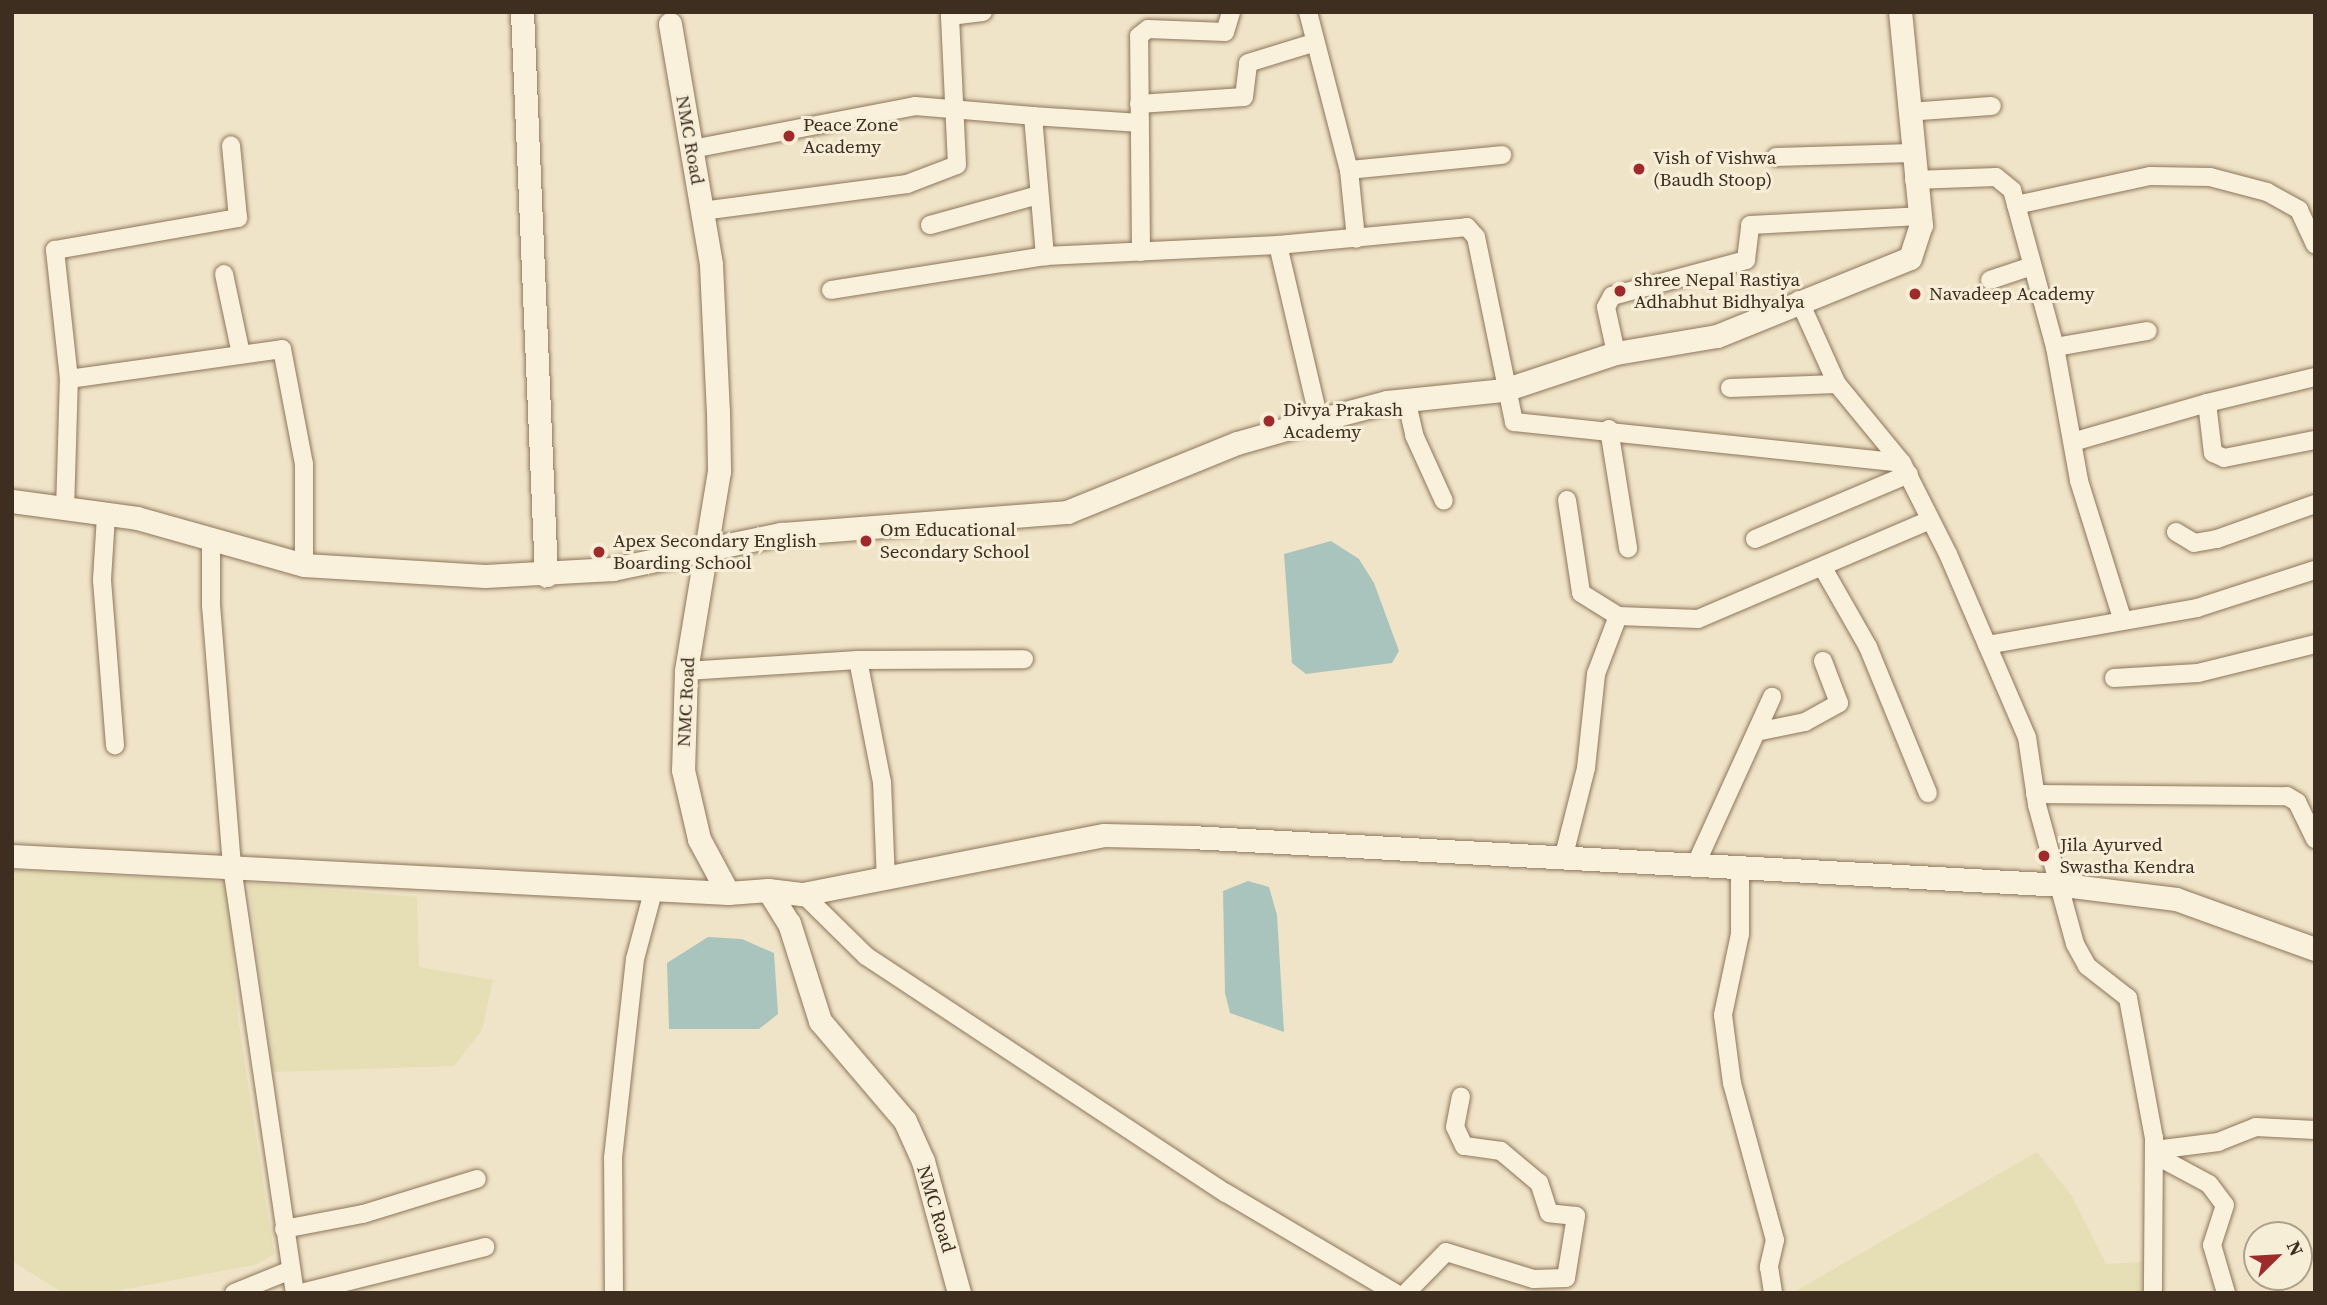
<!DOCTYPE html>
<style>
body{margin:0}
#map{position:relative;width:2327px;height:1305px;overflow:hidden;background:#f0e4c8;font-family:"Source Serif 4",serif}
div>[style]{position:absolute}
.farmland>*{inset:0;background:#e6deb5}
.water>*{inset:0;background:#a9c4bc}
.roads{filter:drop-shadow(0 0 2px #8d765c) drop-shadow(0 0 2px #8d765c)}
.street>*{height:18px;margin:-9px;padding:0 9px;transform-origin:9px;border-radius:9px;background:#faf1dc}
.secondary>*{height:23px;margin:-11.5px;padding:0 11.5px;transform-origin:11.5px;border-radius:11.5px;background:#faf1dc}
.dots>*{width:19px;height:19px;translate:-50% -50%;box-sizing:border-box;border:4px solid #f7eed8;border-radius:50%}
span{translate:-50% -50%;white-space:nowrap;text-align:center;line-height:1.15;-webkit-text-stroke:6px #f7eed8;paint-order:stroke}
.poi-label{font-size:19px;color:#3d2e20}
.left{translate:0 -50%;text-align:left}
.street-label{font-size:19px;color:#3d2e20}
.frame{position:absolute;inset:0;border:14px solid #3d2e20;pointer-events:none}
.north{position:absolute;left:2243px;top:1221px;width:70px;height:70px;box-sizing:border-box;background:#f7eed8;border:2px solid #ada18e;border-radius:50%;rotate:66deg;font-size:19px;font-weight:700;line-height:28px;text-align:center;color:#3d2e20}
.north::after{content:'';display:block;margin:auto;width:24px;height:32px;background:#9e2a2b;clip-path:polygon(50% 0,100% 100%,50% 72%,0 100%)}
</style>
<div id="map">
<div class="farmland">
<div style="clip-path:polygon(12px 870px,228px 882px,238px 1018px,274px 1254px,258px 1264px,106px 1293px,63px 1293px,12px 1261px)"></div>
<div style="clip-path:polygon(248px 883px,417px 897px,419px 967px,493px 980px,482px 1030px,454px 1066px,273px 1072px)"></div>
<div style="clip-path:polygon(2037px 1152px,2071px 1195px,2106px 1264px,2142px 1262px,2142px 1293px,1792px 1293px)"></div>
</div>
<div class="water">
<div style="clip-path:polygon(1331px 541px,1359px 559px,1374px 583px,1399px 651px,1392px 663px,1306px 674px,1292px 663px,1284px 554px)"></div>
<div style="clip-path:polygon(1248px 881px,1269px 887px,1277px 915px,1284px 1032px,1230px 1013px,1225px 993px,1223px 891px)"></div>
<div style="clip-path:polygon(708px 937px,742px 939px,774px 953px,778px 1014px,759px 1029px,669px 1029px,667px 963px)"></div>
</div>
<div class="roads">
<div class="street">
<div style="left:1308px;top:12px;width:163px;rotate:75.5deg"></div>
<div style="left:1349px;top:170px;width:69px;rotate:84.2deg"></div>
<div style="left:1139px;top:104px;width:105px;rotate:-3.8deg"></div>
<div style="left:1244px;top:97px;width:34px;rotate:-83deg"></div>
<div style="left:1248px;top:63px;width:68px;rotate:-17.1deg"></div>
<div style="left:1908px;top:112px;width:84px;rotate:-4.1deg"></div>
<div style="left:1033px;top:116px;width:107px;rotate:3.7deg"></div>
<div style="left:692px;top:149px;width:227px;rotate:-10.9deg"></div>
<div style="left:915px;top:106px;width:118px;rotate:4.8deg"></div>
<div style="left:1033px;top:116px;width:141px;rotate:85.1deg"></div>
<div style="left:1045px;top:256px;width:233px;rotate:-2.7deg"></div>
<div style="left:1278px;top:245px;width:190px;rotate:-5.4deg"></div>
<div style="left:1467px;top:227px;width:13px;rotate:48deg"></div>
<div style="left:1476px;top:237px;width:189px;rotate:78.4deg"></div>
<div style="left:1514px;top:422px;width:390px;rotate:6deg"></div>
<div style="left:1776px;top:157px;width:136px;rotate:-1.7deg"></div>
<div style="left:1349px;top:170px;width:154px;rotate:-5.6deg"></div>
<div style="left:1914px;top:180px;width:82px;rotate:-2.1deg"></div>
<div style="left:1996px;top:177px;width:21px;rotate:39deg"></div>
<div style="left:2012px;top:190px;width:163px;rotate:74.7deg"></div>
<div style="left:2055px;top:347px;width:136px;rotate:79.8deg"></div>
<div style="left:2079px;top:481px;width:144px;rotate:72.6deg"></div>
<div style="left:2016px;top:205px;width:137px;rotate:-12.2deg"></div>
<div style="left:2150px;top:176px;width:60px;rotate:1deg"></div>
<div style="left:2210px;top:177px;width:59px;rotate:14.7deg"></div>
<div style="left:2267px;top:192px;width:37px;rotate:29deg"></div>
<div style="left:2299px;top:210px;width:38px;rotate:65deg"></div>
<div style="left:702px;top:211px;width:207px;rotate:-7.5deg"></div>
<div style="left:907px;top:184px;width:53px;rotate:-20.8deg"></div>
<div style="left:957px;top:165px;width:149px;rotate:-92.7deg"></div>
<div style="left:950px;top:16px;width:33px;rotate:-7deg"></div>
<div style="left:930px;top:225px;width:112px;rotate:-15.5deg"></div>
<div style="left:1278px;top:245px;width:180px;rotate:76.8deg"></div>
<div style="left:1141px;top:252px;width:216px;rotate:-90.5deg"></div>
<div style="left:1139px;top:36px;width:11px;rotate:-38deg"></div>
<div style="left:1148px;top:29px;width:77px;rotate:2.2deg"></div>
<div style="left:1225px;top:32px;width:21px;rotate:-73deg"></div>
<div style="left:224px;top:274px;width:82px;rotate:78deg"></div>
<div style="left:1990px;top:280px;width:44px;rotate:-18.4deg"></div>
<div style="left:831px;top:290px;width:217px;rotate:-9deg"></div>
<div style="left:1799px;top:300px;width:92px;rotate:65.7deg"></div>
<div style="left:1837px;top:384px;width:102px;rotate:50.6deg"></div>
<div style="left:1902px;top:463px;width:102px;rotate:63.2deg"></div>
<div style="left:1948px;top:554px;width:199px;rotate:66.7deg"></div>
<div style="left:2027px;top:737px;width:69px;rotate:81.6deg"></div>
<div style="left:2037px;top:805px;width:144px;rotate:74.7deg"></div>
<div style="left:2075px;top:944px;width:25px;rotate:61deg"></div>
<div style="left:2087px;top:966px;width:52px;rotate:38deg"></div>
<div style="left:2128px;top:998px;width:142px;rotate:79.5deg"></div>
<div style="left:2154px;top:1138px;width:155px;rotate:90.4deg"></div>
<div style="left:2055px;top:347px;width:94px;rotate:-9.8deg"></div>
<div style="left:1616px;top:353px;width:47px;rotate:-102.3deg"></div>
<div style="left:1606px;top:307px;width:13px;rotate:-61deg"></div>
<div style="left:1612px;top:296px;width:139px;rotate:-15deg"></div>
<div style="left:1746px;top:260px;width:35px;rotate:-83deg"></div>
<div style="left:1750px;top:225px;width:170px;rotate:-3deg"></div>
<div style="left:2315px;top:377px;width:111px;rotate:166.5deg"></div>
<div style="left:2207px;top:403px;width:50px;rotate:83.2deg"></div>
<div style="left:2213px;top:453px;width:12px;rotate:24deg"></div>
<div style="left:2224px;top:458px;width:93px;rotate:-11.2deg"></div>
<div style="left:69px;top:379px;width:215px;rotate:-8deg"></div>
<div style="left:282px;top:349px;width:117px;rotate:79.2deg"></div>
<div style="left:304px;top:464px;width:101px;rotate:90deg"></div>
<div style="left:1730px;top:388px;width:107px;rotate:-2.1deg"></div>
<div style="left:1406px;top:399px;width:37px;rotate:77deg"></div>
<div style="left:1414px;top:435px;width:72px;rotate:65.6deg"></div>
<div style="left:1609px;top:429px;width:121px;rotate:80.9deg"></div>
<div style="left:2076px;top:441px;width:136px;rotate:-16.2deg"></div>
<div style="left:1567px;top:500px;width:94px;rotate:81.4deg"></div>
<div style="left:1581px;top:593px;width:44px;rotate:31.9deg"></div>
<div style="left:65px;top:511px;width:132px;rotate:-88.3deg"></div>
<div style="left:69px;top:379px;width:130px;rotate:-96.2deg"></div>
<div style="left:55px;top:250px;width:186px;rotate:-9.9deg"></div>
<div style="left:238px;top:218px;width:73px;rotate:-95.5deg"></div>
<div style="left:106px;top:516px;width:64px;rotate:93.6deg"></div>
<div style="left:102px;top:580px;width:166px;rotate:85.5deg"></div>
<div style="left:2176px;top:532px;width:21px;rotate:31deg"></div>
<div style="left:2194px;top:543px;width:23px;rotate:-10deg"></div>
<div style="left:2217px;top:539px;width:104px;rotate:-19.7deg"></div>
<div style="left:211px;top:537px;width:68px;rotate:90deg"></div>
<div style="left:211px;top:605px;width:263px;rotate:85.4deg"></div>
<div style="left:232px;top:867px;width:431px;rotate:81.6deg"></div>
<div style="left:1755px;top:539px;width:167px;rotate:-22.9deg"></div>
<div style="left:1823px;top:568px;width:91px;rotate:60.3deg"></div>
<div style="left:1868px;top:647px;width:158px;rotate:67.7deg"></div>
<div style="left:1987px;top:645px;width:213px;rotate:-10deg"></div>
<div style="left:2197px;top:608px;width:124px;rotate:-17.9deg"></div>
<div style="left:858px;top:660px;width:166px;rotate:-0.3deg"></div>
<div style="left:686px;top:671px;width:172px;rotate:-3.7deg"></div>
<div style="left:858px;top:660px;width:124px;rotate:78.9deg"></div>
<div style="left:882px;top:782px;width:98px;rotate:87.7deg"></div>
<div style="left:2114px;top:678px;width:84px;rotate:-3.4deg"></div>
<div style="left:2198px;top:673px;width:121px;rotate:-13.9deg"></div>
<div style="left:1761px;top:731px;width:45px;rotate:-11.6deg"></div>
<div style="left:1805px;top:722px;width:39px;rotate:-29deg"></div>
<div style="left:1839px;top:703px;width:45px;rotate:-110.9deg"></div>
<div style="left:2035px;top:794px;width:252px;rotate:0.5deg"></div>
<div style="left:2287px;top:796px;width:12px;rotate:31deg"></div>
<div style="left:2297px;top:802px;width:41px;rotate:64.1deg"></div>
<div style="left:1563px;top:859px;width:94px;rotate:-75.8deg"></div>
<div style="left:1586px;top:768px;width:95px;rotate:-83.9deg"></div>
<div style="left:1596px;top:674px;width:62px;rotate:-69.2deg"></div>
<div style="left:1618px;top:616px;width:80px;rotate:2.1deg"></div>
<div style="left:1698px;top:619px;width:252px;rotate:-23.1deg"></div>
<div style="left:1695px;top:866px;width:186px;rotate:-65.5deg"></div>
<div style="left:1740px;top:868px;width:66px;rotate:90deg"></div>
<div style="left:1740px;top:934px;width:83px;rotate:101.9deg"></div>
<div style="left:1723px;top:1015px;width:69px;rotate:82.5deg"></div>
<div style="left:1732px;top:1083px;width:163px;rotate:74.7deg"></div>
<div style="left:1775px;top:1240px;width:28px;rotate:103deg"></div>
<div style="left:1769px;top:1267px;width:26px;rotate:81deg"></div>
<div style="left:803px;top:894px;width:88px;rotate:44.5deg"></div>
<div style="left:866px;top:956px;width:431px;rotate:33.4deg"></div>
<div style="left:1226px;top:1193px;width:196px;rotate:30.6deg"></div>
<div style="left:2155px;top:1150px;width:64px;rotate:-7.2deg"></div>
<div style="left:2218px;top:1142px;width:41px;rotate:-21.5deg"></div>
<div style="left:2256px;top:1127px;width:59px;rotate:2.9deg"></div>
<div style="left:2155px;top:1155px;width:61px;rotate:28.2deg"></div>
<div style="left:2209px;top:1184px;width:26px;rotate:53deg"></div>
<div style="left:2225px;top:1205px;width:42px;rotate:108deg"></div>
<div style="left:2212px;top:1245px;width:50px;rotate:73.7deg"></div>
<div style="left:284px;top:1229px;width:80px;rotate:-10.8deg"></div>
<div style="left:363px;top:1214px;width:119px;rotate:-17.1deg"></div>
<div style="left:234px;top:1293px;width:61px;rotate:-22deg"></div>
<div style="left:301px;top:1293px;width:190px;rotate:-14deg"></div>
<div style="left:614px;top:1293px;width:135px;rotate:-90.4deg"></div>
<div style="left:613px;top:1158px;width:200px;rotate:-83.7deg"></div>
<div style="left:635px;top:959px;width:73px;rotate:-75deg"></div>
<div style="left:1406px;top:1293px;width:57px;rotate:-45.7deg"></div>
<div style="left:1446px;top:1252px;width:92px;rotate:17.1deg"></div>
<div style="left:1534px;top:1279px;width:32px;rotate:-2deg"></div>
<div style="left:1566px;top:1278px;width:63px;rotate:-80.8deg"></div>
<div style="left:1576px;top:1216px;width:27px;rotate:-174deg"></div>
<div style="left:1549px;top:1213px;width:32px;rotate:-108deg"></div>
<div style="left:1539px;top:1183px;width:50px;rotate:-139.9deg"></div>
<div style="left:1501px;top:1151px;width:37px;rotate:-172deg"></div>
<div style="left:1464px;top:1146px;width:21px;rotate:-115deg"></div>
<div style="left:1455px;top:1127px;width:31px;rotate:-79deg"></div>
</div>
<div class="secondary">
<div style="left:522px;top:12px;width:564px;rotate:87.56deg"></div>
<div style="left:670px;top:24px;width:244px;rotate:80.3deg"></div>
<div style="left:711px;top:265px;width:146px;rotate:87.3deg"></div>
<div style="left:718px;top:411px;width:60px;rotate:89deg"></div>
<div style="left:719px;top:471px;width:203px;rotate:99.4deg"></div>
<div style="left:686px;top:671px;width:99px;rotate:91.7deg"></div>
<div style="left:683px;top:770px;width:71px;rotate:76.9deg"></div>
<div style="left:699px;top:839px;width:61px;rotate:61.8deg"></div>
<div style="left:728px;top:893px;width:40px;rotate:-4.3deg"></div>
<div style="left:768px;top:890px;width:39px;rotate:58deg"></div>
<div style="left:789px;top:923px;width:103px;rotate:72.4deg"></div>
<div style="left:820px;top:1021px;width:131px;rotate:49.6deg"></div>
<div style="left:905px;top:1121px;width:44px;rotate:65.8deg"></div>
<div style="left:923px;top:1161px;width:137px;rotate:74.7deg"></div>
<div style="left:12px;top:501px;width:126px;rotate:7.7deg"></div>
<div style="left:137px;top:518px;width:173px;rotate:15.7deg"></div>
<div style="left:304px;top:565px;width:181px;rotate:3.5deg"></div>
<div style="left:485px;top:576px;width:128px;rotate:-3.1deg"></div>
<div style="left:613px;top:569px;width:172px;rotate:-11.8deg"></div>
<div style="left:781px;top:534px;width:287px;rotate:-4.4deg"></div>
<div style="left:1067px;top:512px;width:183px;rotate:-22.1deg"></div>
<div style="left:1237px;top:443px;width:73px;rotate:-15.9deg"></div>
<div style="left:1307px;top:423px;width:83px;rotate:-14.7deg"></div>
<div style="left:1387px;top:402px;width:118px;rotate:-5.9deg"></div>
<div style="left:1504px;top:390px;width:118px;rotate:-18.3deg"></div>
<div style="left:1616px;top:353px;width:102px;rotate:-9.6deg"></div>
<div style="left:1717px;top:336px;width:208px;rotate:-22deg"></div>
<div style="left:1910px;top:258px;width:35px;rotate:-72deg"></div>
<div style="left:1921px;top:225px;width:214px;rotate:-95.6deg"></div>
<div style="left:12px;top:856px;width:717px;rotate:2.96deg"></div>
<div style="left:768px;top:890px;width:35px;rotate:7deg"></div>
<div style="left:803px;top:894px;width:307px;rotate:-11.1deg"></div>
<div style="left:1104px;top:835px;width:87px;rotate:1.3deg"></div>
<div style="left:1191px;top:837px;width:874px;rotate:3.15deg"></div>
<div style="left:2064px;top:885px;width:113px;rotate:7.1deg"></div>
<div style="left:2176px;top:899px;width:148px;rotate:19.8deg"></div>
</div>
</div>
<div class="dots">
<div style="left:789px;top:136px;background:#9e2a2b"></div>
<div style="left:1639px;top:169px;background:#9e2a2b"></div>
<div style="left:1620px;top:291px;background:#9e2a2b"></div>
<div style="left:1915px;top:294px;background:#9e2a2b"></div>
<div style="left:1269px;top:421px;background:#9e2a2b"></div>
<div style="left:866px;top:541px;background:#9e2a2b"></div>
<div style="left:599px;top:552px;background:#9e2a2b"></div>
<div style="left:2044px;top:856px;background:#9e2a2b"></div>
</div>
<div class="poi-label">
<span class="left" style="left:803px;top:136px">Peace Zone<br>Academy</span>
<span class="left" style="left:1653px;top:169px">Vish of Vishwa<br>(Baudh Stoop)</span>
<span class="left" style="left:1634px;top:291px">shree Nepal Rastiya<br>Adhabhut Bidhyalya</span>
<span class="left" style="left:1929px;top:294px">Navadeep Academy</span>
<span class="left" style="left:1283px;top:421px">Divya Prakash<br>Academy</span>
<span class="left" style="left:880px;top:541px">Om Educational<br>Secondary School</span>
<span class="left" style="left:613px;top:552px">Apex Secondary English<br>Boarding School</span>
<span class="left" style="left:2060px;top:856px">Jila Ayurved<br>Swastha Kendra</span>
</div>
<div class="street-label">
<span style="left:690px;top:140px;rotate:80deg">NMC Road</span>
<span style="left:686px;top:702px;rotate:-87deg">NMC Road</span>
<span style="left:936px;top:1209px;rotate:73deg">NMC Road</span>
</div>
<div class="frame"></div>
<div class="north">N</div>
</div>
